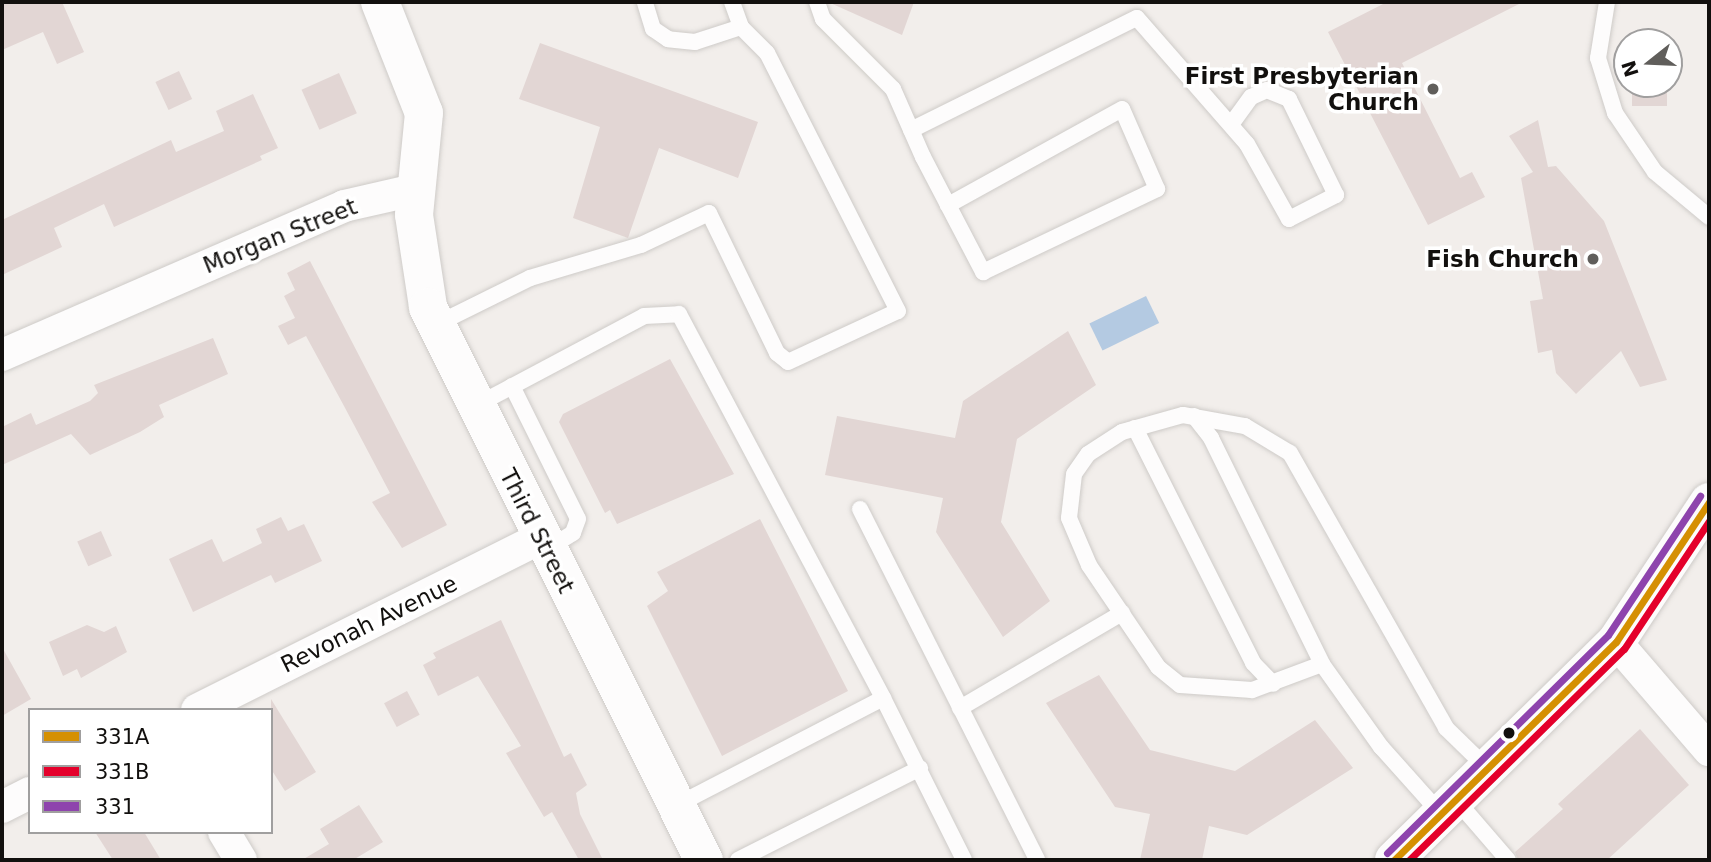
<!DOCTYPE html>
<style>
body{margin:0}
#map{position:relative;width:1711px;height:862px;overflow:hidden;background:#f2eeeb;font-family:"DejaVu Sans",sans-serif}
div>[style]{position:absolute}
.water>*{inset:0;background:#b4cae2;transform-origin:0 0}
.building>*{inset:0;background:#e2d6d4;transform-origin:0 0}
.roads{filter:drop-shadow(0 0 2px #cecbc8) drop-shadow(0 0 2px #cecbc8)}
.lane>*{height:16px;margin:-8px;padding:0 8px;transform-origin:8px;border-radius:8px;background:#fdfcfc}
.street>*{height:32px;margin:-16px;padding:0 16px;transform-origin:16px;border-radius:16px;background:#fdfcfc}
.secondary>*{height:38px;margin:-19px;padding:0 19px;transform-origin:19px;border-radius:19px;background:#fdfcfc}
.bus-1>*{height:7px;margin:-3.5px;padding:0 3.5px;transform-origin:3.5px;border-radius:3.5px;background:#d59002}
.bus-2>*{height:7px;margin:-3.5px;padding:0 3.5px;transform-origin:3.5px;border-radius:3.5px;background:#e4002b}
.bus-3>*{height:7px;margin:-3.5px;padding:0 3.5px;transform-origin:3.5px;border-radius:3.5px;background:#8e44ad}
.dots>*{width:19px;height:19px;translate:-50% -50%;box-sizing:border-box;border:4px solid #fff;border-radius:50%}
span{translate:-50% -50%;white-space:nowrap;text-align:center;line-height:1.15;-webkit-text-stroke:7px #fff;paint-order:stroke}
.poi-label{font-size:23px;color:#12100e;font-weight:700}
.right{translate:-100% -50%;text-align:right}
.street-label{font-size:23px;color:#12100e}
.frame{position:absolute;inset:0;border:4px solid #12100e;pointer-events:none}
.legend{position:absolute;left:28px;top:708px;width:245px;height:126px;box-sizing:border-box;background:#fff;border:2px solid #a09f9f;margin:0;padding:9px 12px;list-style:none;font-size:21px;color:#12100e}
.legend li{display:flex;align-items:center;gap:14px;height:35px}
.legend b{width:35px;border:2px solid #a09f9f}
.north{position:absolute;left:1613px;top:28px;width:70px;height:70px;box-sizing:border-box;background:#fff;border:2px solid #a09f9f;border-radius:50%;rotate:252deg;font-size:19px;font-weight:700;line-height:28px;text-align:center;color:#12100e}
.north::after{content:'';display:block;margin:auto;width:24px;height:32px;background:#605e5b;clip-path:polygon(50% 0,100% 100%,50% 72%,0 100%)}
</style>
<div id="map">
<div class="water">
<div style="left:1146px;top:296px;width:30px;height:63px;rotate:64deg"></div>
</div>
<div class="building">
<div style="clip-path:polygon(2px 2px,62px 2px,84px 52px,57px 64px,43px 32px,2px 50px)"></div>
<div style="clip-path:polygon(828px 2px,914px 2px,902px 35px)"></div>
<div style="clip-path:polygon(1387px 2px,1523px 2px,1402px 63px,1460px 178px,1472px 172px,1485px 197px,1428px 225px,1328px 32px)"></div>
<div style="clip-path:polygon(540px 43px,758px 122px,738px 178px,659px 148px,628px 238px,573px 218px,600px 127px,519px 99px)"></div>
<div style="left:179px;top:71px;width:31px;height:26px;rotate:65deg"></div>
<div style="left:339px;top:73px;width:44px;height:41px;rotate:66deg"></div>
<div style="left:1632px;top:84px;width:35px;height:22px"></div>
<div style="clip-path:polygon(253px 94px,278px 148px,260px 156px,262px 160px,114px 227px,104px 204px,54px 228px,62px 247px,2px 275px,2px 220px,171px 140px,176px 152px,224px 131px,216px 111px)"></div>
<div style="clip-path:polygon(1538px 120px,1548px 167px,1556px 166px,1604px 221px,1667px 380px,1640px 387px,1621px 351px,1576px 394px,1556px 373px,1552px 350px,1538px 353px,1530px 301px,1543px 299px,1521px 178px,1533px 172px,1509px 136px)"></div>
<div style="clip-path:polygon(310px 261px,447px 525px,402px 548px,372px 502px,390px 493px,344px 406px,306px 336px,288px 345px,278px 326px,295px 318px,284px 296px,295px 290px,287px 273px)"></div>
<div style="clip-path:polygon(1068px 331px,1096px 385px,1017px 439px,1001px 522px,1050px 601px,1003px 637px,936px 532px,943px 498px,825px 475px,837px 416px,955px 438px,963px 401px)"></div>
<div style="clip-path:polygon(213px 338px,228px 374px,159px 405px,164px 417px,140px 432px,90px 455px,71px 434px,2px 465px,2px 427px,31px 413px,36px 425px,90px 401px,98px 393px,94px 385px)"></div>
<div style="clip-path:polygon(670px 359px,734px 474px,617px 524px,610px 510px,605px 513px,559px 422px,563px 414px)"></div>
<div style="clip-path:polygon(281px 517px,288px 531px,304px 524px,322px 561px,275px 583px,271px 575px,193px 612px,169px 559px,212px 539px,223px 562px,262px 543px,256px 529px)"></div>
<div style="clip-path:polygon(760px 519px,848px 691px,722px 756px,647px 606px,668px 591px,657px 572px)"></div>
<div style="left:101px;top:531px;width:27px;height:26px;rotate:66deg"></div>
<div style="clip-path:polygon(501px 620px,564px 757px,571px 753px,587px 785px,576px 793px,580px 814px,603px 860px,579px 860px,552px 812px,544px 817px,506px 753px,521px 746px,478px 676px,438px 696px,423px 665px,436px 658px,433px 653px)"></div>
<div style="clip-path:polygon(87px 625px,104px 632px,116px 626px,127px 652px,81px 678px,77px 669px,63px 676px,49px 642px)"></div>
<div style="clip-path:polygon(2px 647px,31px 699px,2px 716px)"></div>
<div style="clip-path:polygon(1099px 675px,1150px 750px,1235px 771px,1315px 720px,1353px 768px,1247px 835px,1209px 826px,1202px 860px,1140px 860px,1150px 814px,1115px 807px,1046px 703px)"></div>
<div style="left:407px;top:691px;width:27px;height:26px;rotate:62deg"></div>
<div style="clip-path:polygon(271px 699px,316px 772px,285px 791px,271px 769px)"></div>
<div style="clip-path:polygon(1640px 729px,1689px 785px,1607px 860px,1518px 860px,1515px 852px,1563px 809px,1558px 804px)"></div>
<div style="clip-path:polygon(359px 805px,383px 842px,353px 860px,302px 860px,329px 844px,320px 829px)"></div>
<div style="clip-path:polygon(95px 832px,144px 832px,161px 860px,113px 860px)"></div>
</div>
<div class="roads">
<div class="lane">
<div style="left:732px;top:2px;width:27px;rotate:70deg"></div>
<div style="left:817px;top:2px;width:18px;rotate:71deg"></div>
<div style="left:823px;top:19px;width:99px;rotate:45deg"></div>
<div style="left:893px;top:89px;width:74px;rotate:66.2deg"></div>
<div style="left:923px;top:157px;width:54px;rotate:62.5deg"></div>
<div style="left:948px;top:205px;width:76px;rotate:62.4deg"></div>
<div style="left:983px;top:272px;width:193px;rotate:-25.5deg"></div>
<div style="left:1157px;top:189px;width:87px;rotate:-113.6deg"></div>
<div style="left:1122px;top:109px;width:199px;rotate:151.1deg"></div>
<div style="left:1607px;top:2px;width:57px;rotate:99.1deg"></div>
<div style="left:1598px;top:58px;width:58px;rotate:72.8deg"></div>
<div style="left:1615px;top:113px;width:71px;rotate:55.9deg"></div>
<div style="left:1655px;top:172px;width:70px;rotate:39.8deg"></div>
<div style="left:911px;top:130px;width:252px;rotate:-26.4deg"></div>
<div style="left:1137px;top:18px;width:167px;rotate:48.9deg"></div>
<div style="left:1247px;top:144px;width:86px;rotate:60.8deg"></div>
<div style="left:1289px;top:219px;width:53px;rotate:-27.1deg"></div>
<div style="left:1336px;top:195px;width:107px;rotate:-116.1deg"></div>
<div style="left:1289px;top:99px;width:24px;rotate:-158deg"></div>
<div style="left:1267px;top:90px;width:17px;rotate:156deg"></div>
<div style="left:1251px;top:97px;width:34px;rotate:126deg"></div>
<div style="left:435px;top:325px;width:106px;rotate:-26.3deg"></div>
<div style="left:530px;top:278px;width:116px;rotate:-16.6deg"></div>
<div style="left:641px;top:245px;width:75px;rotate:-25.2deg"></div>
<div style="left:709px;top:213px;width:156px;rotate:64.1deg"></div>
<div style="left:777px;top:353px;width:14px;rotate:39deg"></div>
<div style="left:788px;top:362px;width:121px;rotate:-24.9deg"></div>
<div style="left:898px;top:311px;width:289px;rotate:-116.9deg"></div>
<div style="left:767px;top:53px;width:37px;rotate:-135deg"></div>
<div style="left:741px;top:27px;width:48px;rotate:161.9deg"></div>
<div style="left:695px;top:42px;width:27px;rotate:-174deg"></div>
<div style="left:668px;top:39px;width:18px;rotate:-146deg"></div>
<div style="left:653px;top:29px;width:28px;rotate:-107deg"></div>
<div style="left:512px;top:386px;width:148px;rotate:63.6deg"></div>
<div style="left:578px;top:519px;width:15px;rotate:110deg"></div>
<div style="left:573px;top:533px;width:28px;rotate:148deg"></div>
<div style="left:475px;top:406px;width:191px;rotate:-28deg"></div>
<div style="left:644px;top:316px;width:35px;rotate:-3deg"></div>
<div style="left:679px;top:314px;width:435px;rotate:62deg"></div>
<div style="left:1194px;top:416px;width:28px;rotate:52deg"></div>
<div style="left:1211px;top:438px;width:252px;rotate:63.8deg"></div>
<div style="left:1135px;top:428px;width:263px;rotate:63.3deg"></div>
<div style="left:1253px;top:663px;width:29px;rotate:46deg"></div>
<div style="left:860px;top:509px;width:393px;rotate:63.2deg"></div>
<div style="left:960px;top:708px;width:188px;rotate:-30.4deg"></div>
<div style="left:1457px;top:801px;width:78px;rotate:49.2deg"></div>
<div style="left:677px;top:805px;width:232px;rotate:-27.4deg"></div>
<div style="left:883px;top:698px;width:181px;rotate:63.4deg"></div>
<div style="left:1441px;top:814px;width:90px;rotate:-131.8deg"></div>
<div style="left:1381px;top:747px;width:102px;rotate:-125.4deg"></div>
<div style="left:1322px;top:664px;width:75px;rotate:159.6deg"></div>
<div style="left:1252px;top:690px;width:72px;rotate:-176deg"></div>
<div style="left:1180px;top:685px;width:28px;rotate:-141deg"></div>
<div style="left:1158px;top:667px;width:123px;rotate:-124.1deg"></div>
<div style="left:1089px;top:565px;width:51px;rotate:-113.1deg"></div>
<div style="left:1069px;top:518px;width:44px;rotate:-83.5deg"></div>
<div style="left:1074px;top:474px;width:24px;rotate:-55deg"></div>
<div style="left:1088px;top:454px;width:40px;rotate:-32.9deg"></div>
<div style="left:1122px;top:432px;width:63px;rotate:-15.6deg"></div>
<div style="left:1183px;top:415px;width:63px;rotate:10.1deg"></div>
<div style="left:1245px;top:426px;width:52px;rotate:31deg"></div>
<div style="left:1290px;top:453px;width:316px;rotate:60.4deg"></div>
<div style="left:1446px;top:728px;width:59px;rotate:44.3deg"></div>
<div style="left:738px;top:860px;width:204px;rotate:-26.8deg"></div>
</div>
<div class="street">
<div style="left:2px;top:355px;width:373px;rotate:-23.5deg"></div>
<div style="left:344px;top:206px;width:77px;rotate:-12.8deg"></div>
<div style="left:1616px;top:642px;width:143px;rotate:49.3deg"></div>
<div style="left:197px;top:710px;width:385px;rotate:-26.6deg"></div>
<div style="left:2px;top:807px;width:31px;rotate:-27deg"></div>
<div style="left:224px;top:832px;width:33px;rotate:59deg"></div>
</div>
<div class="secondary">
<div style="left:380px;top:2px;width:119px;rotate:68.4deg"></div>
<div style="left:424px;top:113px;width:102px;rotate:95.6deg"></div>
<div style="left:414px;top:215px;width:93px;rotate:81.3deg"></div>
<div style="left:428px;top:307px;width:618px;rotate:63.48deg"></div>
<div style="left:1394px;top:860px;width:311px;rotate:-44.5deg"></div>
<div style="left:1616px;top:642px;width:168px;rotate:-56.4deg"></div>
</div>
</div>
<div class="bus-1">
<div style="left:1394px;top:860px;width:311px;rotate:-44.5deg"></div>
<div style="left:1616px;top:642px;width:168px;rotate:-56.4deg"></div>
</div>
<div class="bus-2">
<div style="left:1409px;top:860px;width:301px;rotate:-44.5deg"></div>
<div style="left:1624px;top:649px;width:154px;rotate:-56.4deg"></div>
</div>
<div class="bus-3">
<div style="left:1387px;top:853px;width:310px;rotate:-44.6deg"></div>
<div style="left:1608px;top:635px;width:167px;rotate:-56.5deg"></div>
</div>
<div class="dots">
<div style="left:1433px;top:89px;background:#605e5b"></div>
<div style="left:1593px;top:259px;background:#605e5b"></div>
<div style="left:1509px;top:733px;background:#12100e"></div>
</div>
<div class="poi-label">
<span class="right" style="left:1419px;top:89px">First Presbyterian<br>Church</span>
<span class="right" style="left:1579px;top:259px">Fish Church</span>
</div>
<div class="street-label">
<span style="left:280px;top:236px;rotate:-22deg">Morgan Street</span>
<span style="left:537px;top:531px;rotate:63deg">Third Street</span>
<span style="left:369px;top:624px;rotate:-26deg">Revonah Avenue</span>
</div>
<div class="frame"></div>
<ul class="legend">
<li><b style="height:9px;background:#d59002"></b>331A</li>
<li><b style="height:9px;background:#e4002b"></b>331B</li>
<li><b style="height:9px;background:#8e44ad"></b>331</li>
</ul>
<div class="north">N</div>
</div>
